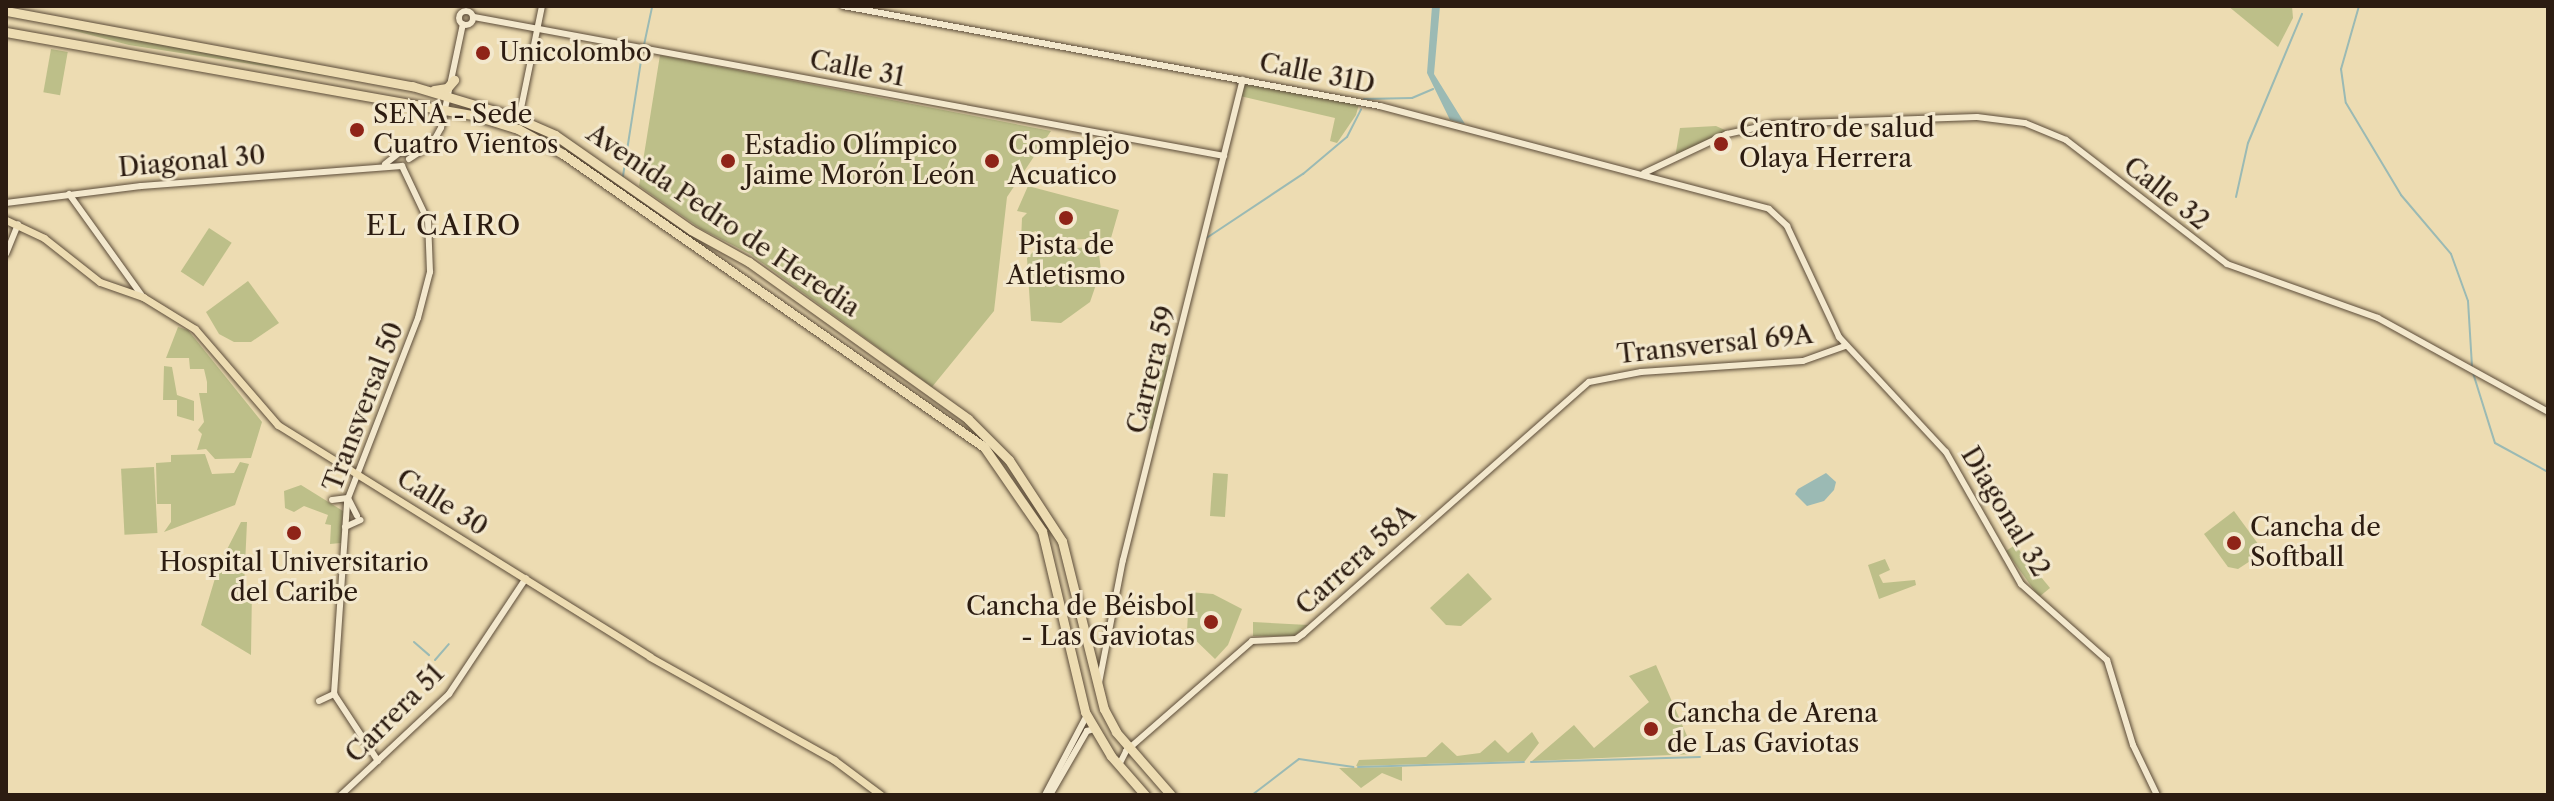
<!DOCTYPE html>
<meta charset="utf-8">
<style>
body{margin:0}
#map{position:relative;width:2554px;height:801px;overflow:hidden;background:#eddcb2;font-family:"Libre Caslon Text",serif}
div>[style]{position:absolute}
.green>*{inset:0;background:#bdbf89;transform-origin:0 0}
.water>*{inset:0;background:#9bbab4}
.stream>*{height:2px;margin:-1px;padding:0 1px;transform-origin:1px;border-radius:1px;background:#9bbab4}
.roads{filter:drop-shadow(0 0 2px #5c4c39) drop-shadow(0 0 2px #5c4c39)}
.minor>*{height:6px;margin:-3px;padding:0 3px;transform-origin:3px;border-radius:3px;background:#f3e8cd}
.minor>.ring{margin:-3px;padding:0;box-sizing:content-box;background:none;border:6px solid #f3e8cd;border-radius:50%}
.major>*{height:7px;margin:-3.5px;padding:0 3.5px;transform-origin:3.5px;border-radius:3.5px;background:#eddcb2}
.highway>*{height:9px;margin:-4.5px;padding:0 4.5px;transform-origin:4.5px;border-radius:4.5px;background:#eddcb2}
.dots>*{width:22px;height:22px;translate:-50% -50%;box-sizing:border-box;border:4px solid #f3e8cd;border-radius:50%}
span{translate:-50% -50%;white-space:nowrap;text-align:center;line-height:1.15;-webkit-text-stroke:6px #f3e8cd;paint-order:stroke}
.poi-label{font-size:26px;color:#2c1c11}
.left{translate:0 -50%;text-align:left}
.right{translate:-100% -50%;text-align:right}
.street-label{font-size:26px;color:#2c1c11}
.neighbourhood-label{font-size:28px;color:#2c1c11;letter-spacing:2px}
.frame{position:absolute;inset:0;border:8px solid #2c1c11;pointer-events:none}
</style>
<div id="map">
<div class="green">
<div style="clip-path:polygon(2228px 6px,2292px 6px,2293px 18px,2278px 47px)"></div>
<div style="clip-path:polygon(6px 13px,419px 90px,129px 45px)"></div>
<div style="left:51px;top:49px;width:17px;height:44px;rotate:10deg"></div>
<div style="clip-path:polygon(660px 55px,1051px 131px,1007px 197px,994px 311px,932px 387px,750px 254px,701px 229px,639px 186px)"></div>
<div style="clip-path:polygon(1244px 83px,1359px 104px,1356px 115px,1337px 143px,1330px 141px,1335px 118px,1240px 96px)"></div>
<div style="clip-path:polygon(1716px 126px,1727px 131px,1675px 158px,1680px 128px)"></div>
<div style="clip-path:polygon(1028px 186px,1119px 210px,1111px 238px,1038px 241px,1036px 231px,1030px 233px,1031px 240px,1021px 241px,1022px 218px,1027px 213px,1017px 211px)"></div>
<div style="left:209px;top:228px;width:27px;height:52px;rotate:33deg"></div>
<div style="clip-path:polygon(1098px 246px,1101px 270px,1090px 302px,1061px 323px,1031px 321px,1027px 258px,1033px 252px)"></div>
<div style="clip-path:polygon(248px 281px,279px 323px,251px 342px,234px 342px,219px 334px,206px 312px)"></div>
<div style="clip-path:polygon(178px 327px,188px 330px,262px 422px,251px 458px,215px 459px,206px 449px,197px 450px,202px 434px,198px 430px,204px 422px,199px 393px,207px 393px,207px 382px,204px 369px,190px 369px,189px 358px,166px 358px)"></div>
<div style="left:1162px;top:353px;width:11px;height:76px;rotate:15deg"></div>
<div style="clip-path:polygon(164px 366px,172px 367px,177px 395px,194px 401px,194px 421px,177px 416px,177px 400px,163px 400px)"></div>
<div style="clip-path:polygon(205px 454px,212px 474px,234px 473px,240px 462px,249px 464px,235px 505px,164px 532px,171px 522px,171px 504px,157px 504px,156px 463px,171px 462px,171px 455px)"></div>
<div style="left:154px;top:467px;width:66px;height:33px;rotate:87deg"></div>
<div style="left:1213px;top:473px;width:15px;height:43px;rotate:4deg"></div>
<div style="clip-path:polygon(301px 485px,343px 511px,341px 543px,330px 544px,331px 525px,325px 524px,328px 515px,304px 506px,294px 512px,285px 508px,284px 491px)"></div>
<div style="clip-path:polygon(2234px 511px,2264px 552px,2238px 569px,2228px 567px,2204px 534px)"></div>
<div style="clip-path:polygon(241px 522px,247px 522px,244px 587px,252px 588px,251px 655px,201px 625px,219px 565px)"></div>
<div style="clip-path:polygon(2015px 545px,2050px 588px,2039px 597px,2006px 551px)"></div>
<div style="clip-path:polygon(1885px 559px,1890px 570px,1879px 575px,1883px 583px,1915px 580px,1916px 585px,1879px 599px,1868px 565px)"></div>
<div style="clip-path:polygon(1468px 573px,1492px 599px,1461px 626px,1446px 625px,1430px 608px)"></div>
<div style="clip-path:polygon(1189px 592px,1213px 594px,1242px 609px,1228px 645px,1215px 659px,1187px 632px)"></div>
<div style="clip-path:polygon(1253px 622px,1308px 625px,1294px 636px,1253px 636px)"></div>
<div style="clip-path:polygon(1656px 665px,1695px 754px,1532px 761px,1574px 725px,1594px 748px,1649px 702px,1629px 676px)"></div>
<div style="clip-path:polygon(1532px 732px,1539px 743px,1525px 761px,1356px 766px,1359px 760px,1426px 757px,1442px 742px,1457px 756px,1480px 753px,1495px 740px,1508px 753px)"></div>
<div style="clip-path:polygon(1402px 767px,1402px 781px,1382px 773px,1361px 788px,1339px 768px)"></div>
</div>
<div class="water">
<div style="clip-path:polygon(1432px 6px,1440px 6px,1434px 74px,1465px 124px,1450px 120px,1427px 73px)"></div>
<div style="clip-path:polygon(1826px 473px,1836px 482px,1834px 490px,1824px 501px,1807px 506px,1795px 494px,1798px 489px)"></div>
</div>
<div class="stream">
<div style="left:2359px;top:6px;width:66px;rotate:105.9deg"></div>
<div style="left:2341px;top:69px;width:34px;rotate:82deg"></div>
<div style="left:2346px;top:103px;width:107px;rotate:59.1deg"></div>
<div style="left:2401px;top:195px;width:77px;rotate:49.7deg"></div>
<div style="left:2451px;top:254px;width:50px;rotate:70.1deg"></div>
<div style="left:2468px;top:301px;width:65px;rotate:86.5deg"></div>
<div style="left:2306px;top:7px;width:1px;rotate:-90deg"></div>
<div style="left:644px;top:45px;width:40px;rotate:-78deg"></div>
<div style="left:1364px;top:99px;width:48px;rotate:-1.2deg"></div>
<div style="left:1412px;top:98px;width:23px;rotate:-23deg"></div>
<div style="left:623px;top:176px;width:122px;rotate:-81.1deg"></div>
<div style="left:2236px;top:197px;width:55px;rotate:-77.5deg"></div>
<div style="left:2248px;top:143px;width:140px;rotate:-67.3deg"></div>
<div style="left:1205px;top:239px;width:118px;rotate:-33.6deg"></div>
<div style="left:1303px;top:174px;width:57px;rotate:-40.1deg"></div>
<div style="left:1347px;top:137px;width:31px;rotate:-63deg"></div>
<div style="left:2473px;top:373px;width:73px;rotate:72.6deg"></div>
<div style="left:2495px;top:443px;width:60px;rotate:28.7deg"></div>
<div style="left:414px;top:642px;width:20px;rotate:41deg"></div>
<div style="left:435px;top:660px;width:21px;rotate:-49deg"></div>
<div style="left:1531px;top:762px;width:169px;rotate:-1.7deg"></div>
<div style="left:1358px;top:767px;width:166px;rotate:-1.7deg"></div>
<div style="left:1252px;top:795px;width:59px;rotate:-37.5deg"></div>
<div style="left:1299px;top:759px;width:55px;rotate:8.4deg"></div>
</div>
<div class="roads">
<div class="minor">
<div style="left:843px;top:6px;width:546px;rotate:10.55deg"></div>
<div style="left:1380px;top:106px;width:402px;rotate:14.8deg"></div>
<div style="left:1769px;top:209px;width:25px;rotate:43deg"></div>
<div style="left:1787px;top:226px;width:123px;rotate:64.9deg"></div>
<div style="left:1839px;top:337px;width:157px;rotate:47.1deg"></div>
<div style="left:1946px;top:452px;width:152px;rotate:60.4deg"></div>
<div style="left:2021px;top:584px;width:115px;rotate:41.5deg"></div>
<div style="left:2107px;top:660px;width:89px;rotate:73deg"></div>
<div style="left:2133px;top:745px;width:55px;rotate:64.4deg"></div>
<div class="ring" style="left:459px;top:11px;width:8px;height:8px"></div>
<div style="left:474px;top:17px;width:763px;rotate:10.5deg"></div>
<div style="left:519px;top:118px;width:114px;rotate:-78.4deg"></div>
<div style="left:409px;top:159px;width:27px;rotate:-33deg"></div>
<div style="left:432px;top:144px;width:18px;rotate:-61deg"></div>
<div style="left:441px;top:128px;width:106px;rotate:-78.1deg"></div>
<div style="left:385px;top:164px;width:18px;rotate:-38deg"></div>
<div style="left:399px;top:153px;width:22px;rotate:-5deg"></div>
<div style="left:1644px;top:173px;width:92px;rotate:-25.2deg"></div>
<div style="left:1727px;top:134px;width:47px;rotate:-12.3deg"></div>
<div style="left:1773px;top:124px;width:204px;rotate:-2deg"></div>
<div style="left:1977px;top:117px;width:48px;rotate:7.1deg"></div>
<div style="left:2025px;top:123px;width:44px;rotate:22.5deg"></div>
<div style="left:2066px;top:140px;width:203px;rotate:37.6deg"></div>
<div style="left:2227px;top:264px;width:160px;rotate:19.7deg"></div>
<div style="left:2378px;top:318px;width:194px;rotate:28.9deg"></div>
<div style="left:69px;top:194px;width:127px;rotate:54.3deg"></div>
<div style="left:6px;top:203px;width:136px;rotate:-7.2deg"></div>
<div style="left:141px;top:186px;width:262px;rotate:-4.4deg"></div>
<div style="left:6px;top:254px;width:32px;rotate:-68deg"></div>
<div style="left:348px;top:498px;width:20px;rotate:63deg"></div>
<div style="left:332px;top:500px;width:16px;rotate:-7deg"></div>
<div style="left:345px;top:527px;width:17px;rotate:-24deg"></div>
<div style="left:1099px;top:683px;width:125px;rotate:-79deg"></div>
<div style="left:1123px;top:560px;width:495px;rotate:-76deg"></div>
<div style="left:319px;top:701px;width:17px;rotate:-25deg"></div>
<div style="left:378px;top:761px;width:80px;rotate:-123.3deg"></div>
<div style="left:334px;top:694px;width:193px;rotate:-86.1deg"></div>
<div style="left:347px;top:501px;width:196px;rotate:-68.8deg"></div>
<div style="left:418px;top:318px;width:48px;rotate:-75.4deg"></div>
<div style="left:430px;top:272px;width:51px;rotate:-92.2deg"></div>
<div style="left:428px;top:221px;width:61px;rotate:-115.3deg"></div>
<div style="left:1119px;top:765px;width:16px;rotate:-63deg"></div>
<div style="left:1126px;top:751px;width:167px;rotate:-41.1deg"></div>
<div style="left:1252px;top:641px;width:44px;rotate:-2.6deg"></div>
<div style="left:1296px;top:639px;width:9px;rotate:-36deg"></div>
<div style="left:1303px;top:634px;width:381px;rotate:-41.4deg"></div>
<div style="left:1589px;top:382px;width:53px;rotate:-10.9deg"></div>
<div style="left:1641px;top:372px;width:162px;rotate:-3.9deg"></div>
<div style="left:1803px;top:361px;width:45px;rotate:-19.7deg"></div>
<div style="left:341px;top:795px;width:148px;rotate:-43.1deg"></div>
<div style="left:449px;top:694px;width:139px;rotate:-56.4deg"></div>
<div style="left:1045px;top:795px;width:88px;rotate:-62.3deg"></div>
<div style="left:1050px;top:795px;width:74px;rotate:-60deg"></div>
<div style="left:1087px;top:731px;width:7px;rotate:-16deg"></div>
</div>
<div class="major">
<div style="left:6px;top:220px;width:42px;rotate:25.3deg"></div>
<div style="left:44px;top:238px;width:71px;rotate:38.2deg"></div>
<div style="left:100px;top:282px;width:46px;rotate:19.2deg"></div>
<div style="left:143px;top:297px;width:61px;rotate:31.6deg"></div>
<div style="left:195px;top:329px;width:127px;rotate:49.2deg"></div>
<div style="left:278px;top:425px;width:438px;rotate:31.9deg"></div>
<div style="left:650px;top:657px;width:211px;rotate:29.2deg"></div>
<div style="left:834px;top:760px;width:59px;rotate:36.7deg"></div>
</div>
<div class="highway">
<div style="left:6px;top:11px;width:413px;rotate:10.5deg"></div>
<div style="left:412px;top:86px;width:104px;rotate:16.7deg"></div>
<div style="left:512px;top:116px;width:47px;rotate:23.8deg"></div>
<div style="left:555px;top:135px;width:166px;rotate:34.9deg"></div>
<div style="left:691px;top:230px;width:66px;rotate:28.9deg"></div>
<div style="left:749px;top:262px;width:269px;rotate:35.6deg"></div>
<div style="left:968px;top:419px;width:58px;rotate:45deg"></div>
<div style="left:1009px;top:460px;width:97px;rotate:56.8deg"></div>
<div style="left:1062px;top:541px;width:173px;rotate:76deg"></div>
<div style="left:1104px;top:709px;width:26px;rotate:62deg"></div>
<div style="left:1116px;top:732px;width:84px;rotate:48.9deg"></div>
<div style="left:6px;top:32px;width:477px;rotate:10.1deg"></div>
<div style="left:476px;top:116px;width:44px;rotate:17.2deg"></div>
<div style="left:518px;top:129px;width:51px;rotate:29.1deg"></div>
<div style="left:563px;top:154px;width:513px;rotate:34.84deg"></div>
<div style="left:984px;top:447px;width:102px;rotate:55.4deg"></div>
<div style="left:1042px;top:531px;width:186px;rotate:76.6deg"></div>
<div style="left:1085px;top:712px;width:51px;rotate:59.4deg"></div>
<div style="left:1111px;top:756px;width:52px;rotate:48.9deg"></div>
<div style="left:434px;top:90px;width:13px;rotate:-9deg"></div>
<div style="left:447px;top:88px;width:11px;rotate:-49deg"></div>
</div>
</div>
<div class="dots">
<div style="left:483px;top:53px;background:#8f2418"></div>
<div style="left:357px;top:130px;background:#8f2418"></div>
<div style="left:1721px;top:144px;background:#8f2418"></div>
<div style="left:728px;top:161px;background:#8f2418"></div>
<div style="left:992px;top:161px;background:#8f2418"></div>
<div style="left:1066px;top:218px;background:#8f2418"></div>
<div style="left:294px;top:533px;background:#8f2418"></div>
<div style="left:2234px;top:543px;background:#8f2418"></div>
<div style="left:1211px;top:622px;background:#8f2418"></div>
<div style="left:1651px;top:729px;background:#8f2418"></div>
</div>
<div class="poi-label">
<span class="left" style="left:499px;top:53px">Unicolombo</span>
<span class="left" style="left:373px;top:130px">SENA - Sede<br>Cuatro Vientos</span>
<span class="left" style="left:1739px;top:144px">Centro de salud<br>Olaya Herrera</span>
<span class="left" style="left:744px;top:161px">Estadio Olímpico<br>Jaime Morón León</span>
<span class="left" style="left:1008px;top:161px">Complejo<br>Acuatico</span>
<span style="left:1066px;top:261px">Pista de<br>Atletismo</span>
<span class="left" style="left:2250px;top:543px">Cancha de<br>Softball</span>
<span style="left:294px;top:578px">Hospital Universitario<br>del Caribe</span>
<span class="right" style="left:1195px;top:622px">Cancha de Béisbol<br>- Las Gaviotas</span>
<span class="left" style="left:1667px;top:729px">Cancha de Arena<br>de Las Gaviotas</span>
</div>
<div class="street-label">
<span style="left:857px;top:69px;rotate:11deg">Calle 31</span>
<span style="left:1317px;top:74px;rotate:11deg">Calle 31D</span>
<span style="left:192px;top:162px;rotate:-5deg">Diagonal 30</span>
<span style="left:2166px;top:194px;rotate:38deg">Calle 32</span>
<span style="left:723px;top:221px;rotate:34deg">Avenida Pedro de Heredia</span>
<span style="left:1715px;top:345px;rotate:-6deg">Transversal 69A</span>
<span style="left:1152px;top:370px;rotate:-76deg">Carrera 59</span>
<span style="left:364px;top:407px;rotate:-69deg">Transversal 50</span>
<span style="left:442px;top:503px;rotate:32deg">Calle 30</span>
<span style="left:2005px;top:512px;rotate:59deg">Diagonal 32</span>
<span style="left:1356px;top:560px;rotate:-42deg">Carrera 58A</span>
<span style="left:395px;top:714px;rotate:-45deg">Carrera 51</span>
</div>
<div class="neighbourhood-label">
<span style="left:444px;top:225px">EL CAIRO</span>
</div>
<div class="frame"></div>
</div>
